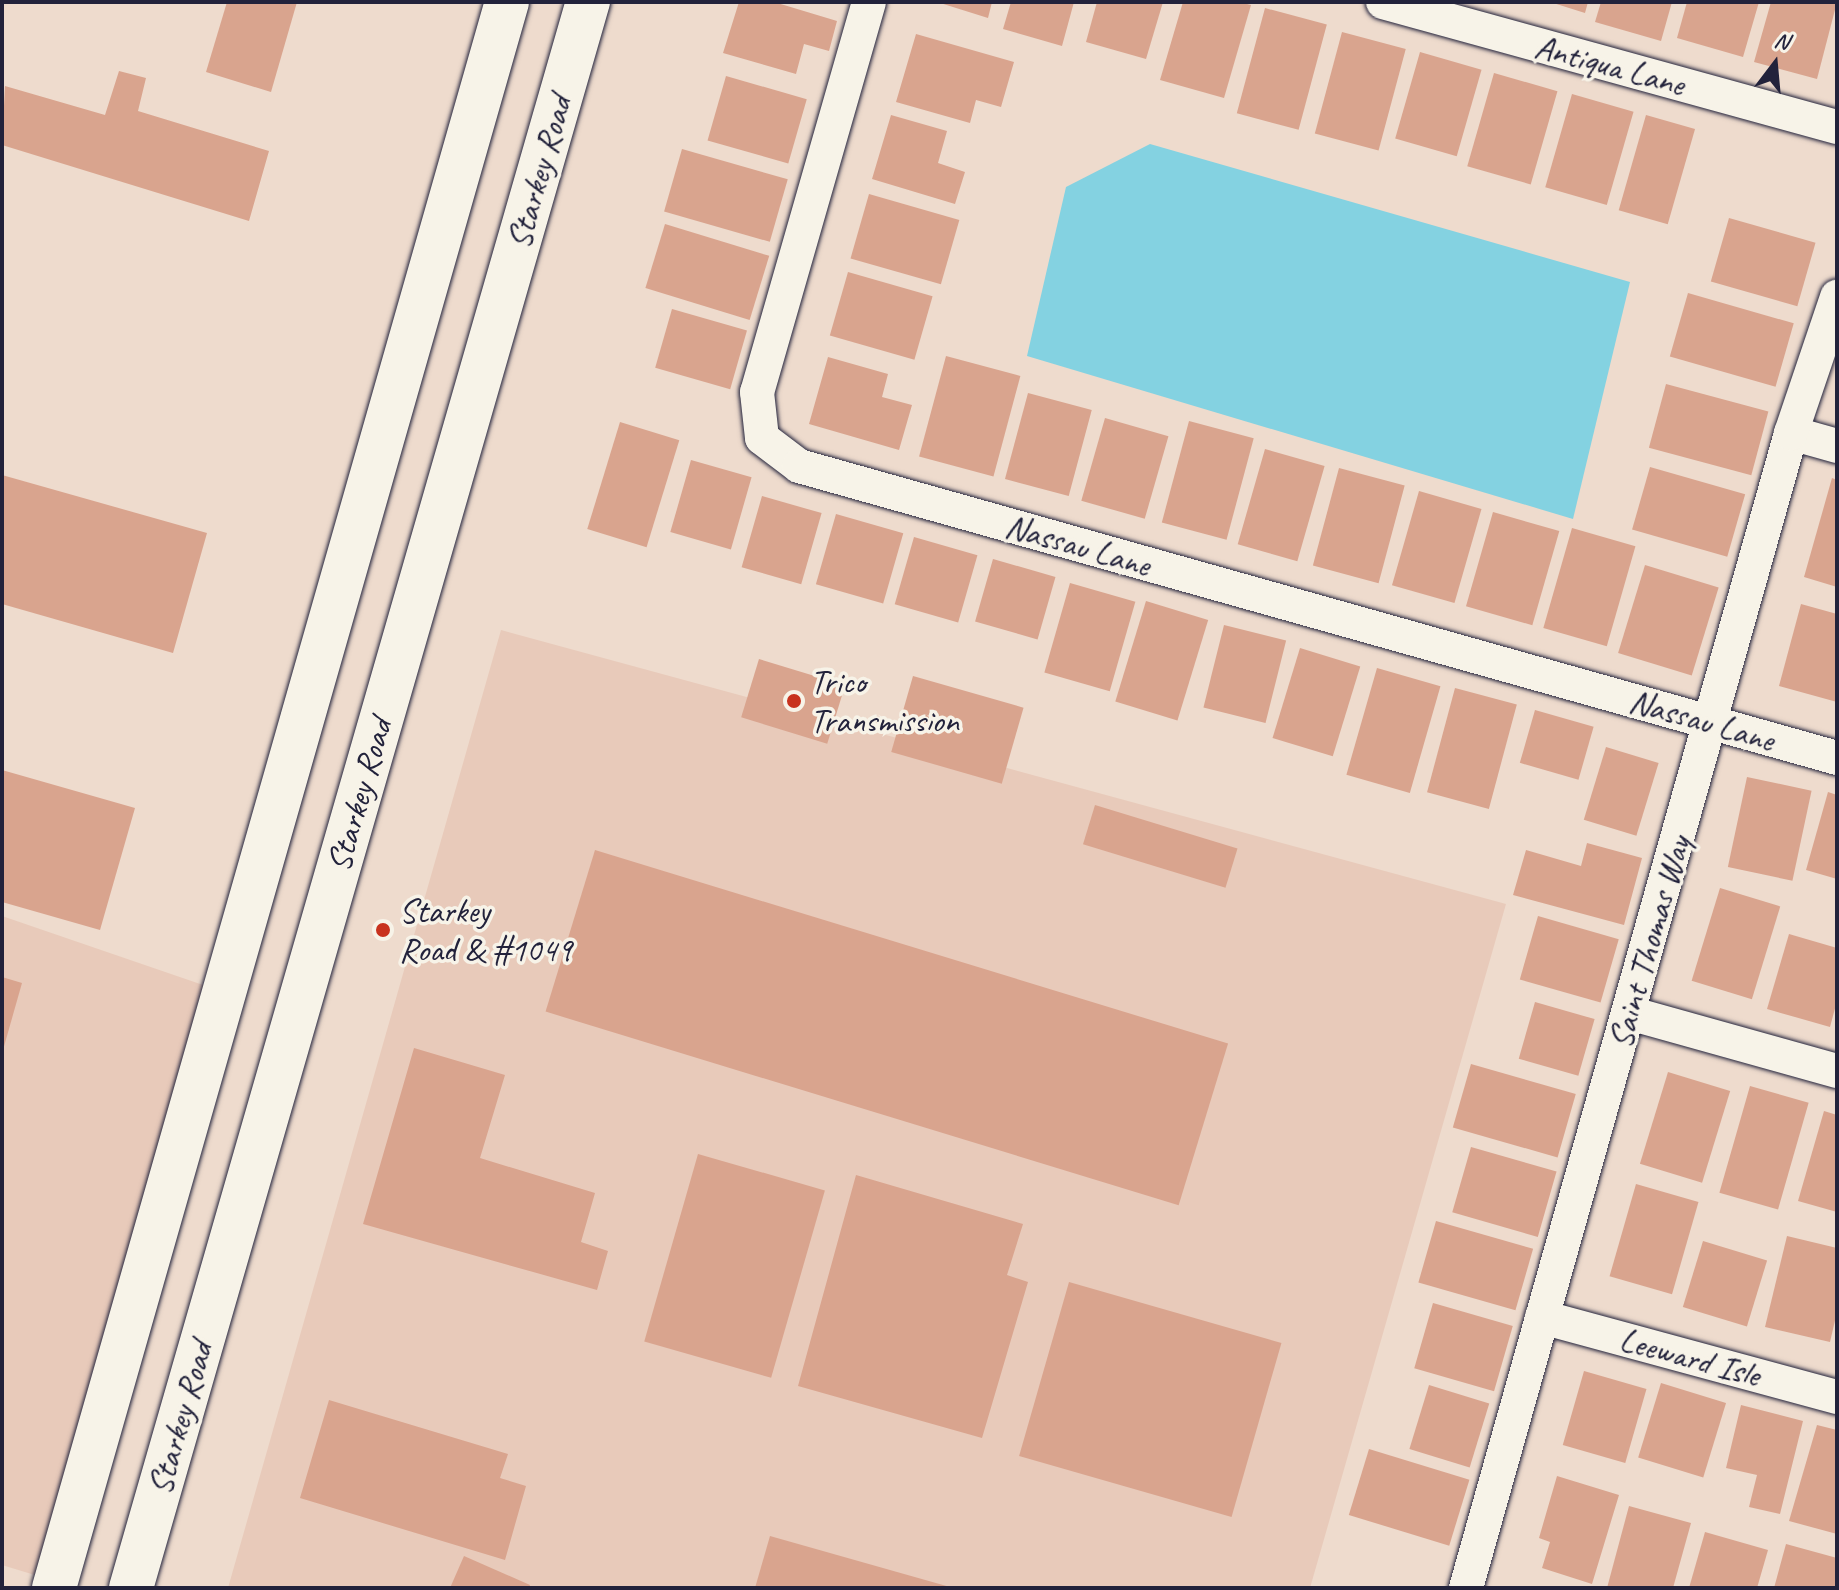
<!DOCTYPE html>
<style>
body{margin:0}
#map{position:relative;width:1839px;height:1590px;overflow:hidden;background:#eedbcd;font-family:Caveat,sans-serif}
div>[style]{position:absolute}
.built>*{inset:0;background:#e8caba}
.water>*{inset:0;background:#84d2e1}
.building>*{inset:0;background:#d9a48e;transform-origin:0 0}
.roads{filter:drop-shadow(0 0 2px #22223b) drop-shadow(0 0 2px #22223b)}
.minor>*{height:34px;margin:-17px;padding:0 17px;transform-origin:17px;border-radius:17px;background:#f7f3e8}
.secondary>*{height:44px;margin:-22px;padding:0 22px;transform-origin:22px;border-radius:22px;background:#f7f3e8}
.dots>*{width:22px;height:22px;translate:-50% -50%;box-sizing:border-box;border:4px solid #f7f3e8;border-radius:50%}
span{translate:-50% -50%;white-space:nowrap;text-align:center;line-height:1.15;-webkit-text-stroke:7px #f7f3e8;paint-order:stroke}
.street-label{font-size:34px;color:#22223b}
.poi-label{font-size:34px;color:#22223b}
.left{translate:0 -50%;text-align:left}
.frame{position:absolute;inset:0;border:4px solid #22223b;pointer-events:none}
.north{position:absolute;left:1735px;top:24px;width:80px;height:80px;-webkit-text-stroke:6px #f7f3e8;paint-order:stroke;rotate:16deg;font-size:22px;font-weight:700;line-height:32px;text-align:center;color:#22223b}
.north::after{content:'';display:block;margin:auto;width:28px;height:36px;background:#22223b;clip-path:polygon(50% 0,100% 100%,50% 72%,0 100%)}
</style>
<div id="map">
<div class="built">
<div style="clip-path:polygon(501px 630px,1506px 904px,1310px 1588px,228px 1588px)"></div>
<div style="clip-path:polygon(2px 916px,206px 986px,38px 1576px,2px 1565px)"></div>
</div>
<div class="water">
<div style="clip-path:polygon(1150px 144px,1630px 282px,1573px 519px,1027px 356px,1066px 187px)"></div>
</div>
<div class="building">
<div style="clip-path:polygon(227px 2px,297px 2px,271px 92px,206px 72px)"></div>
<div style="clip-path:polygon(739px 2px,774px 2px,837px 21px,829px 51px,804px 44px,796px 74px,723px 53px)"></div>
<div style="clip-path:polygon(937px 2px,992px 2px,988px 18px)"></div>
<div style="clip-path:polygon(1011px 2px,1074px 2px,1062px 46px,1003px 29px)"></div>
<div style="clip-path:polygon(1097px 2px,1163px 2px,1146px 59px,1086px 42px)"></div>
<div style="clip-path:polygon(1183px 2px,1239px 2px,1251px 5px,1224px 98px,1160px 80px)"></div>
<div style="clip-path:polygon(1550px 2px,1588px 2px,1585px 13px)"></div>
<div style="clip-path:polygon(1601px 2px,1672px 2px,1661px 41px,1595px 22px)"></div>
<div style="clip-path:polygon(1687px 2px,1759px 2px,1743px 57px,1677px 38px)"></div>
<div style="clip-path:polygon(1771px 2px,1837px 2px,1817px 79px,1754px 62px)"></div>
<div style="left:1265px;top:8px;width:64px;height:109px;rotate:15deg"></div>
<div style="left:1342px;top:32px;width:66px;height:105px;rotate:15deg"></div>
<div style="clip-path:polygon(916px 34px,1014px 62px,1001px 107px,976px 100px,970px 123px,896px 102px)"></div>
<div style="left:1420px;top:52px;width:64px;height:90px;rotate:16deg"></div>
<div style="clip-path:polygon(119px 71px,146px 78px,138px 111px,269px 151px,249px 221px,2px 145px,5px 86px,105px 115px)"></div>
<div style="left:1494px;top:73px;width:66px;height:97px;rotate:16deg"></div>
<div style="left:726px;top:76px;width:84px;height:67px;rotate:16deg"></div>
<div style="left:1572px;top:94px;width:64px;height:97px;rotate:16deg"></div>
<div style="clip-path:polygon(891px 115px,947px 131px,938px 163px,965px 172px,955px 204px,872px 179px)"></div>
<div style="left:1646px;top:115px;width:51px;height:99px;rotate:16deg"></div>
<div style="left:682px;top:149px;width:110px;height:65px;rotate:16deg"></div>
<div style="left:869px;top:194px;width:94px;height:67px;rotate:16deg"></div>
<div style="left:1729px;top:218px;width:90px;height:66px;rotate:16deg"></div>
<div style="left:665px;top:224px;width:109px;height:67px;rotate:17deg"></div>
<div style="left:848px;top:272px;width:88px;height:66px;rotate:16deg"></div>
<div style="left:1688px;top:293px;width:110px;height:66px;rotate:16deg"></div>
<div style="left:672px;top:309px;width:78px;height:61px;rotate:16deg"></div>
<div style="left:946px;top:356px;width:77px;height:104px;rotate:15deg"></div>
<div style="clip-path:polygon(828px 357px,888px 374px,882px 397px,912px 405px,899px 450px,809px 424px)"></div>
<div style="left:1666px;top:384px;width:106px;height:66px;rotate:15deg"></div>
<div style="left:1028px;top:393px;width:66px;height:89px;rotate:15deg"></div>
<div style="left:1105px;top:418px;width:66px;height:86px;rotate:16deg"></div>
<div style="left:1189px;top:421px;width:67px;height:105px;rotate:15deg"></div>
<div style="left:620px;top:422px;width:62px;height:112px;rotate:17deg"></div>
<div style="left:1265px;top:449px;width:62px;height:99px;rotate:16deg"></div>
<div style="left:691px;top:460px;width:63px;height:75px;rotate:16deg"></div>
<div style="left:1650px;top:467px;width:99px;height:65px;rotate:16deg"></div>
<div style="left:1339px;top:468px;width:68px;height:101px;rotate:15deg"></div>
<div style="clip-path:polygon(2px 475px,207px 533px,173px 653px,2px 604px)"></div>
<div style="clip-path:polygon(1832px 478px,1837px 480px,1837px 587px,1804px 577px)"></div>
<div style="left:1419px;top:491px;width:65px;height:98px;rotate:16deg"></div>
<div style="left:762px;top:496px;width:62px;height:74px;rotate:16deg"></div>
<div style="left:1493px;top:512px;width:69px;height:98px;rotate:16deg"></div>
<div style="left:836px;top:514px;width:70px;height:73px;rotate:16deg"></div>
<div style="left:1572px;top:528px;width:66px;height:104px;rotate:16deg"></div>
<div style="left:914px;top:537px;width:66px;height:70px;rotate:16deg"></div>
<div style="left:993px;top:559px;width:65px;height:65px;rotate:16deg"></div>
<div style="left:1645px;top:565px;width:77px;height:92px;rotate:17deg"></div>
<div style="left:1070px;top:583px;width:68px;height:93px;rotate:16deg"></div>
<div style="left:1146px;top:601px;width:65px;height:105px;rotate:17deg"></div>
<div style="clip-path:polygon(1801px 604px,1837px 614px,1837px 702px,1779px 686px)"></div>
<div style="left:1224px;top:625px;width:64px;height:85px;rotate:14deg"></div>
<div style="left:1300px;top:648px;width:63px;height:94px;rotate:17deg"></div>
<div style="left:759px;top:659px;width:90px;height:61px;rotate:17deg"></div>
<div style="left:1377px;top:668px;width:66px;height:111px;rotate:16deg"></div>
<div style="left:913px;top:676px;width:115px;height:79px;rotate:16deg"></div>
<div style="left:1455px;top:688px;width:64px;height:108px;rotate:15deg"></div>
<div style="left:1535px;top:710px;width:61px;height:55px;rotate:16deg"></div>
<div style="left:1606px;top:747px;width:55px;height:76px;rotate:17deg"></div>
<div style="clip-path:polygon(2px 770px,135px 808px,100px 930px,2px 902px)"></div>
<div style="left:1747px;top:777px;width:66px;height:92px;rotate:12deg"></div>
<div style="clip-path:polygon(1828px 792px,1837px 795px,1837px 879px,1806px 870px)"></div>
<div style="left:1095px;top:805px;width:149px;height:41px;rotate:17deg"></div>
<div style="clip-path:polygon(1587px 843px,1642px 858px,1624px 925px,1513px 895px,1526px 850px,1581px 866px)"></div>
<div style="left:595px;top:850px;width:662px;height:169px;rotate:17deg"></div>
<div style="left:1720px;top:888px;width:63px;height:97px;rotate:17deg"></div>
<div style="left:1538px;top:916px;width:84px;height:66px;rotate:16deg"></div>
<div style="clip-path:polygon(1789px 934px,1837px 948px,1837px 1001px,1830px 1027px,1767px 1009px)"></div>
<div style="clip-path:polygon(2px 977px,22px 983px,3px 1050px,2px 1050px)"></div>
<div style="left:1535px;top:1002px;width:62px;height:59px;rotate:16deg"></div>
<div style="clip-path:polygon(414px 1048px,505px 1075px,480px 1158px,595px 1193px,581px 1242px,608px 1251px,597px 1290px,363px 1224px)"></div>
<div style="left:1471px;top:1064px;width:109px;height:66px;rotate:16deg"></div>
<div style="left:1668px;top:1072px;width:65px;height:96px;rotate:17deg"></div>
<div style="left:1750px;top:1086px;width:61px;height:111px;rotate:16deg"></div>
<div style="clip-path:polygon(1824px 1111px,1837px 1115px,1837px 1212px,1798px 1201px)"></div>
<div style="left:1471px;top:1147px;width:89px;height:68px;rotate:16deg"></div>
<div style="left:698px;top:1154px;width:132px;height:195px;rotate:16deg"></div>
<div style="clip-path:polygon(856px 1175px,1023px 1224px,1007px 1275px,1028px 1282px,982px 1438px,798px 1386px)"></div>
<div style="left:1636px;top:1184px;width:65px;height:96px;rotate:16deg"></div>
<div style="left:1436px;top:1221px;width:101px;height:64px;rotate:16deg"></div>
<div style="clip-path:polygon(1787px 1236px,1837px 1248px,1837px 1312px,1830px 1342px,1765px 1327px)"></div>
<div style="left:1703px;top:1241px;width:67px;height:69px;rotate:17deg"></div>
<div style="left:1069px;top:1282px;width:221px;height:181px;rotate:16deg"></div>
<div style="left:1433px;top:1303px;width:83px;height:68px;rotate:16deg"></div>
<div style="left:1584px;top:1371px;width:65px;height:77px;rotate:16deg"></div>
<div style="left:1661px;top:1383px;width:68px;height:78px;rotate:17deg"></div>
<div style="left:1429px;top:1385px;width:63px;height:67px;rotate:17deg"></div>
<div style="clip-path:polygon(329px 1400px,508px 1454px,500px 1478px,526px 1486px,505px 1560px,300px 1498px)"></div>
<div style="clip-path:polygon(1741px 1405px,1803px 1421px,1780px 1514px,1749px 1507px,1757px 1475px,1726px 1468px)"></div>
<div style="clip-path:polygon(1817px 1425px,1837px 1430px,1837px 1534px,1789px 1521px)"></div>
<div style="left:1369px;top:1449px;width:105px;height:69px;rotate:17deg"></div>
<div style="clip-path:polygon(1557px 1476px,1619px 1495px,1592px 1584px,1542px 1568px,1550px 1542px,1539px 1538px)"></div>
<div style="clip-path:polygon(1629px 1506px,1691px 1523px,1673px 1588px,1607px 1588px)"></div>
<div style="clip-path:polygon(1705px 1532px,1768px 1550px,1757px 1588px,1689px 1588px)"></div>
<div style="clip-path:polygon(770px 1536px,950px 1587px,950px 1588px,755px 1588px)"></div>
<div style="clip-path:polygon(1786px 1544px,1837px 1558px,1837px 1588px,1774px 1588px)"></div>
<div style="clip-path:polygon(464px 1556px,530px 1585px,529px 1588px,450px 1588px)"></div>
</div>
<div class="roads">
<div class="minor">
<div style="left:869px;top:2px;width:406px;rotate:106deg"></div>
<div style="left:757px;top:392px;width:46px;rotate:83.8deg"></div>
<div style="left:762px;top:438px;width:46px;rotate:37.1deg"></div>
<div style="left:799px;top:466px;width:1078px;rotate:15.71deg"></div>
<div style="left:1383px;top:2px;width:471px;rotate:15.4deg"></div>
<div style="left:1791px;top:433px;width:48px;rotate:15.8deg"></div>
<div style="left:1629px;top:1013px;width:216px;rotate:15.6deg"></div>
<div style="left:1542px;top:1317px;width:306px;rotate:15.2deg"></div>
<div style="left:1466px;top:1588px;width:1200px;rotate:-74.28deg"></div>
<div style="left:1791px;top:433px;width:144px;rotate:-71.3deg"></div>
</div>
<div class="secondary">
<div style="left:54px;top:1588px;width:1649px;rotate:-74.06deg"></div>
<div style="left:131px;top:1588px;width:1651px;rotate:-73.93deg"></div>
</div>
</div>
<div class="dots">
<div style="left:794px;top:701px;background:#c8321e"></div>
<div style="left:383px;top:930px;background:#c8321e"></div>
</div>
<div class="street-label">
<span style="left:1610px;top:65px;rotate:15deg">Antiqua Lane</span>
<span style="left:539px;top:172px;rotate:-74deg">Starkey Road</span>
<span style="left:1078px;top:545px;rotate:16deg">Nassau Lane</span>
<span style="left:1702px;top:720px;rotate:16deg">Nassau Lane</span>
<span style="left:359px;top:795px;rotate:-74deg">Starkey Road</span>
<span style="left:1649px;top:942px;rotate:-74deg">Saint Thomas Way</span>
<span style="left:1690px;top:1357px;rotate:15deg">Leeward Isle</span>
<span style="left:180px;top:1418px;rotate:-74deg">Starkey Road</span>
</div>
<div class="poi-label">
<span class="left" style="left:810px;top:701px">Trico<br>Transmission</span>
<span class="left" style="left:399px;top:930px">Starkey<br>Road &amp; #1049</span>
</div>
<div class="frame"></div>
<div class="north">N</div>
</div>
